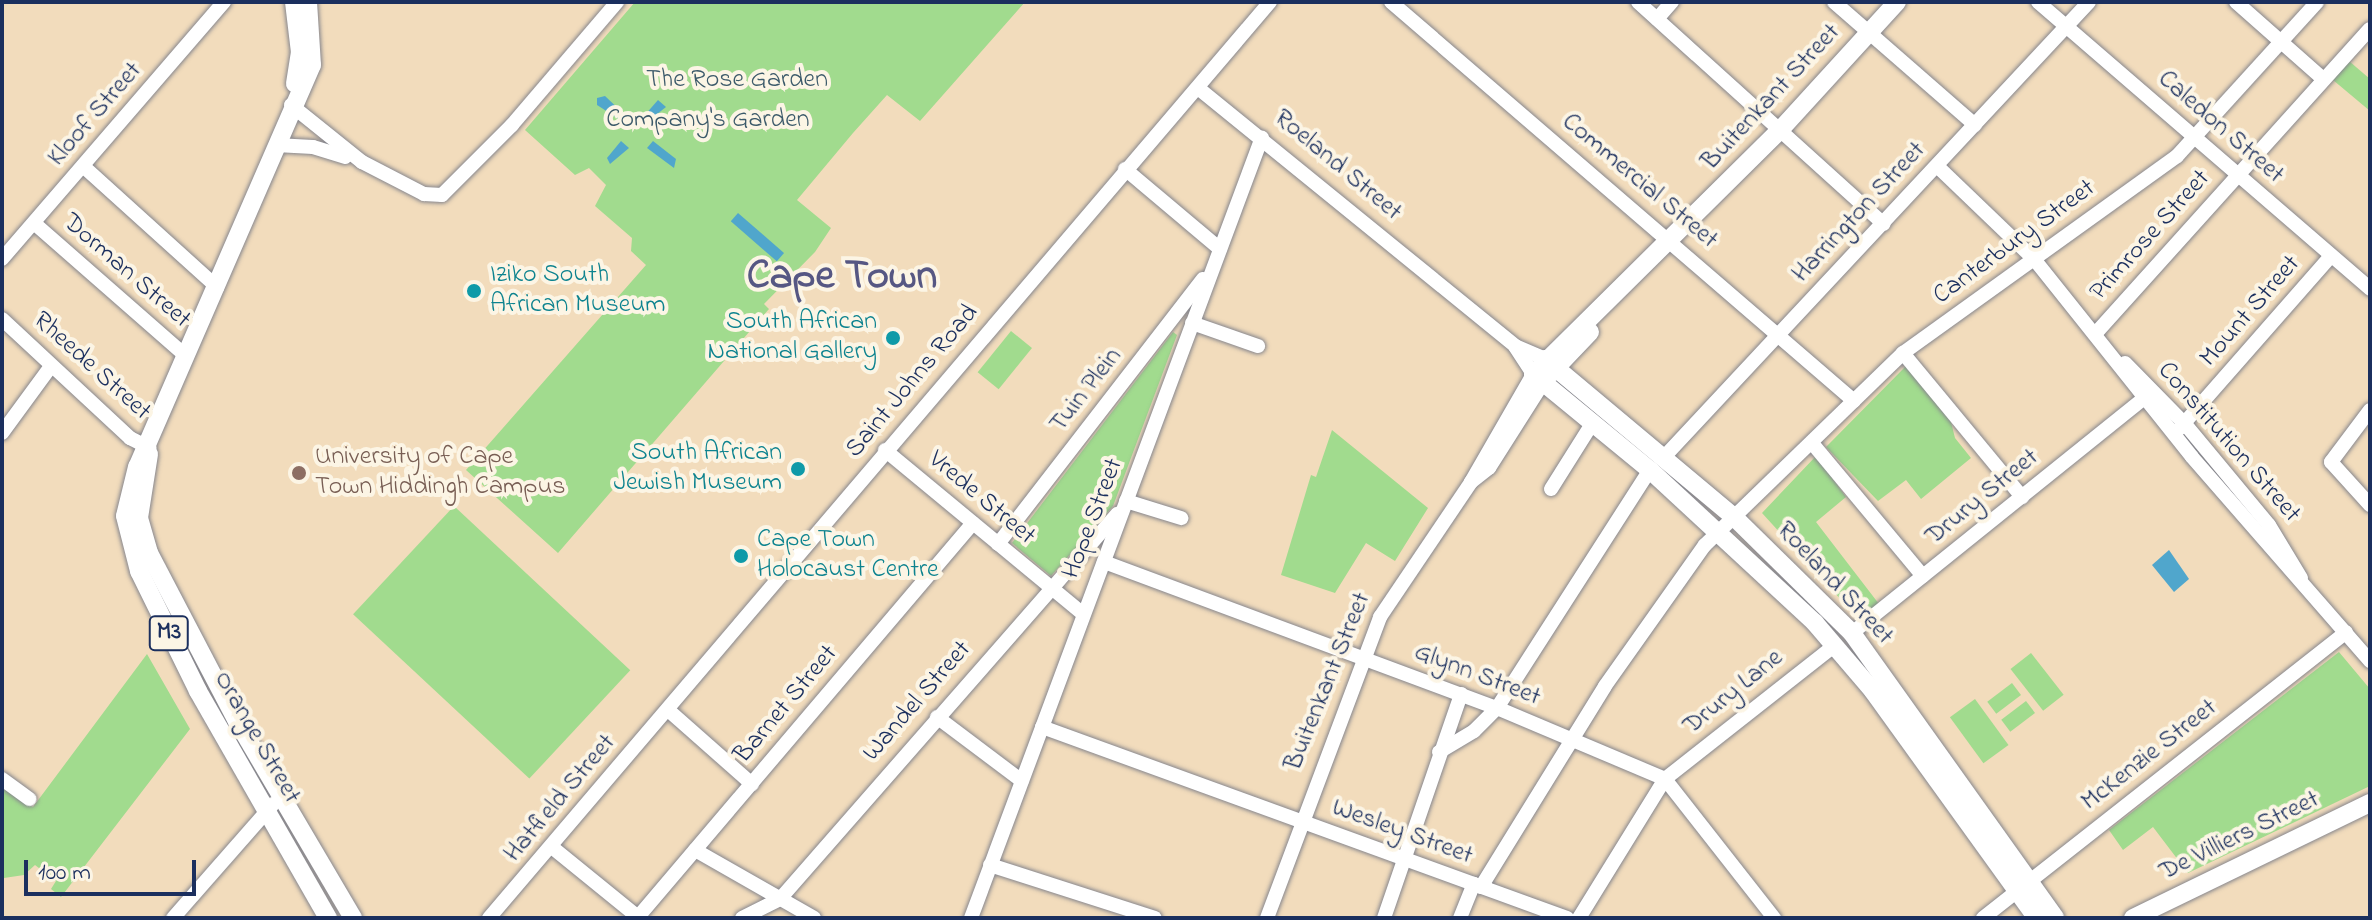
<!DOCTYPE html>
<style>
body{margin:0}
#map{position:relative;width:2372px;height:920px;overflow:hidden;background:#f2dcbc;font-family:"Indie Flower",sans-serif}
div>[style]{position:absolute}
.green>*{inset:0;background:#a1db8e;transform-origin:0 0}
.water>*{inset:0;background:#50a6cc;transform-origin:0 0}
.roads{filter:drop-shadow(0 0 2px #86868d) drop-shadow(0 0 2px #86868d)}
.minor>*{height:14px;margin:-7px;padding:0 7px;transform-origin:7px;border-radius:7px;background:#fff}
.major>*{height:18px;margin:-9px;padding:0 9px;transform-origin:9px;border-radius:9px;background:#fff}
.dots>*{width:22px;height:22px;translate:-50% -50%;box-sizing:border-box;border:4px solid #fcf5e5;border-radius:50%}
span{translate:-50% -50%;white-space:nowrap;text-align:center;line-height:1.15;-webkit-text-stroke:8px #fcf5e5;paint-order:stroke}
.shield-label span{padding:2px 6px;background:#fcf5e5;border:2px solid;border-radius:6px;-webkit-text-stroke-width:0}
.shield-label{font-size:24px;color:#1b2f5e;font-weight:700}
.park-label{font-size:26px;color:#3c5a6a}
.street-label{font-size:26px;color:#1b2f5e}
.culture-label{font-size:26px;color:#0d838f}
.left{translate:0 -50%;text-align:left}
.right{translate:-100% -50%;text-align:right}
.education-label{font-size:26px;color:#785e54}
.town-label{font-size:42px;color:#565783;font-weight:700}
.frame{position:absolute;inset:0;border:4px solid #1b2f5e;pointer-events:none}
.scale{position:absolute;left:24px;top:860px;width:172px;height:36px;box-sizing:border-box;border:4px solid #1b2f5e;border-top:0;padding-left:10px;font-size:24px;line-height:28px;white-space:nowrap;color:#1b2f5e;-webkit-text-stroke:6px #fcf5e5;paint-order:stroke}
</style>
<div id="map">
<div class="green">
<div style="clip-path:polygon(635px 2px,1025px 2px,920px 121px,887px 95px,853px 133px,797px 200px,831px 228px,815px 252px,764px 304px,769px 309px,558px 553px,466px 470px,646px 265px,631px 251px,632px 238px,595px 206px,606px 185px,589px 168px,575px 175px,525px 130px)"></div>
<div style="clip-path:polygon(2349px 61px,2370px 79px,2370px 111px,2333px 80px)"></div>
<div style="left:1011px;top:331px;width:27px;height:53px;rotate:39deg"></div>
<div style="clip-path:polygon(1173px 332px,1177px 335px,1113px 506px,1051px 576px,1012px 543px)"></div>
<div style="clip-path:polygon(1906px 366px,1951px 422px,1955px 438px,1971px 458px,1921px 499px,1906px 480px,1878px 501px,1826px 447px)"></div>
<div style="clip-path:polygon(1332px 430px,1428px 508px,1395px 561px,1366px 543px,1335px 593px,1281px 575px,1311px 475px,1316px 477px)"></div>
<div style="clip-path:polygon(1816px 456px,1846px 497px,1816px 522px,1879px 604px,1866px 615px,1854px 614px,1762px 513px)"></div>
<div style="left:454px;top:506px;width:241px;height:148px;rotate:43deg"></div>
<div style="clip-path:polygon(2339px 652px,2370px 689px,2370px 786px,2188px 873px,2153px 827px,2123px 850px,2109px 830px)"></div>
<div style="left:2031px;top:653px;width:53px;height:26px;rotate:52deg"></div>
<div style="clip-path:polygon(147px 654px,190px 729px,61px 897px,51px 889px,56px 881px,35px 865px,24px 875px,4px 878px,2px 786px,33px 807px)"></div>
<div style="left:2012px;top:683px;width:15px;height:31px;rotate:53deg"></div>
<div style="left:1975px;top:699px;width:57px;height:31px;rotate:54deg"></div>
<div style="left:2026px;top:701px;width:15px;height:31px;rotate:53deg"></div>
</div>
<div class="water">
<div style="clip-path:polygon(605px 96px,626px 116px,625px 123px,597px 105px,597px 98px)"></div>
<div style="clip-path:polygon(658px 100px,666px 107px,647px 122px,644px 116px)"></div>
<div style="clip-path:polygon(621px 141px,629px 148px,610px 164px,607px 158px)"></div>
<div style="clip-path:polygon(653px 141px,676px 159px,674px 168px,647px 148px)"></div>
<div style="left:738px;top:213px;width:61px;height:11px;rotate:41deg"></div>
<div style="clip-path:polygon(2169px 550px,2189px 579px,2174px 592px,2152px 565px)"></div>
</div>
<div class="roads">
<div class="minor">
<div style="left:1391px;top:2px;width:611px;rotate:40.75deg"></div>
<div style="left:1638px;top:2px;width:331px;rotate:42.1deg"></div>
<div style="left:1834px;top:2px;width:187px;rotate:41.1deg"></div>
<div style="left:2038px;top:2px;width:439px;rotate:40.8deg"></div>
<div style="left:2236px;top:2px;width:116px;rotate:41.5deg"></div>
<div style="left:1657px;top:19px;width:23px;rotate:-49deg"></div>
<div style="left:1198px;top:88px;width:409px;rotate:39.1deg"></div>
<div style="left:1515px;top:346px;width:33px;rotate:23deg"></div>
<div style="left:291px;top:105px;width:91px;rotate:38.8deg"></div>
<div style="left:362px;top:162px;width:70px;rotate:27.3deg"></div>
<div style="left:424px;top:194px;width:18px;rotate:3deg"></div>
<div style="left:442px;top:195px;width:99px;rotate:-45deg"></div>
<div style="left:512px;top:125px;width:162px;rotate:-49.5deg"></div>
<div style="left:276px;top:145px;width:37px;rotate:3deg"></div>
<div style="left:313px;top:147px;width:34px;rotate:17deg"></div>
<div style="left:83px;top:166px;width:181px;rotate:42.1deg"></div>
<div style="left:1937px;top:166px;width:134px;rotate:43.8deg"></div>
<div style="left:2034px;top:259px;width:253px;rotate:51.4deg"></div>
<div style="left:2192px;top:457px;width:271px;rotate:48.9deg"></div>
<div style="left:1125px;top:169px;width:124px;rotate:40.1deg"></div>
<div style="left:34px;top:223px;width:203px;rotate:41.2deg"></div>
<div style="left:2px;top:259px;width:340px;rotate:-49.2deg"></div>
<div style="left:2px;top:319px;width:175px;rotate:42.9deg"></div>
<div style="left:130px;top:438px;width:22px;rotate:27deg"></div>
<div style="left:1192px;top:323px;width:70px;rotate:19.2deg"></div>
<div style="left:2096px;top:333px;width:409px;rotate:-48deg"></div>
<div style="left:1903px;top:353px;width:187px;rotate:50.4deg"></div>
<div style="left:2125px;top:363px;width:86px;rotate:45.5deg"></div>
<div style="left:2185px;top:424px;width:131px;rotate:50.3deg"></div>
<div style="left:2269px;top:525px;width:62px;rotate:58.9deg"></div>
<div style="left:2370px;top:410px;width:65px;rotate:126.9deg"></div>
<div style="left:2331px;top:462px;width:58px;rotate:47.8deg"></div>
<div style="left:2179px;top:429px;width:230px;rotate:-48.7deg"></div>
<div style="left:2px;top:433px;width:83px;rotate:-53.8deg"></div>
<div style="left:1812px;top:443px;width:173px;rotate:50.2deg"></div>
<div style="left:885px;top:450px;width:257px;rotate:39.6deg"></div>
<div style="left:1665px;top:456px;width:621px;rotate:-46.96deg"></div>
<div style="left:1471px;top:482px;width:23px;rotate:-38deg"></div>
<div style="left:1489px;top:468px;width:101px;rotate:-57.6deg"></div>
<div style="left:1551px;top:489px;width:77px;rotate:-57.8deg"></div>
<div style="left:1126px;top:501px;width:58px;rotate:17.2deg"></div>
<div style="left:998px;top:544px;width:335px;rotate:-52.3deg"></div>
<div style="left:1104px;top:562px;width:419px;rotate:20.4deg"></div>
<div style="left:1497px;top:708px;width:182px;rotate:22.9deg"></div>
<div style="left:1665px;top:779px;width:177px;rotate:51.9deg"></div>
<div style="left:1852px;top:633px;width:373px;rotate:-38.8deg"></div>
<div style="left:668px;top:710px;width:112px;rotate:41.4deg"></div>
<div style="left:937px;top:717px;width:106px;rotate:37deg"></div>
<div style="left:1042px;top:727px;width:559px;rotate:19.99deg"></div>
<div style="left:1439px;top:752px;width:41px;rotate:-31deg"></div>
<div style="left:1474px;top:731px;width:33px;rotate:-45deg"></div>
<div style="left:1497px;top:708px;width:283px;rotate:-57.3deg"></div>
<div style="left:2px;top:779px;width:34px;rotate:36deg"></div>
<div style="left:553px;top:848px;width:111px;rotate:39.1deg"></div>
<div style="left:695px;top:850px;width:137px;rotate:29.7deg"></div>
<div style="left:990px;top:865px;width:173px;rotate:17.8deg"></div>
<div style="left:1481px;top:887px;width:236px;rotate:-58.3deg"></div>
<div style="left:1605px;top:686px;width:173px;rotate:-54.7deg"></div>
<div style="left:1705px;top:545px;width:276px;rotate:-44.1deg"></div>
<div style="left:1903px;top:353px;width:337px;rotate:-35.7deg"></div>
<div style="left:2177px;top:156px;width:208px;rotate:-47.7deg"></div>
<div style="left:638px;top:917px;width:517px;rotate:-49.63deg"></div>
<div style="left:173px;top:918px;width:152px;rotate:-48.7deg"></div>
<div style="left:489px;top:918px;width:1204px;rotate:-49.55deg"></div>
<div style="left:742px;top:918px;width:42px;rotate:-26.6deg"></div>
<div style="left:780px;top:899px;width:512px;rotate:-48.8deg"></div>
<div style="left:971px;top:918px;width:833px;rotate:-69.56deg"></div>
<div style="left:1267px;top:918px;width:322px;rotate:-69.4deg"></div>
<div style="left:1380px;top:617px;width:163px;rotate:-56deg"></div>
<div style="left:1471px;top:482px;width:125px;rotate:-60.1deg"></div>
<div style="left:1533px;top:374px;width:33px;rotate:-123deg"></div>
<div style="left:1384px;top:918px;width:237px;rotate:-71deg"></div>
<div style="left:1460px;top:918px;width:37px;rotate:-68deg"></div>
<div style="left:1579px;top:918px;width:163px;rotate:-58.3deg"></div>
<div style="left:1665px;top:779px;width:216px;rotate:-38.2deg"></div>
<div style="left:1983px;top:918px;width:462px;rotate:-38.2deg"></div>
</div>
<div class="major">
<div style="left:294px;top:2px;width:50px;rotate:83.2deg"></div>
<div style="left:300px;top:52px;width:32px;rotate:99deg"></div>
<div style="left:308px;top:2px;width:63px;rotate:86.4deg"></div>
<div style="left:312px;top:65px;width:438px;rotate:113.5deg"></div>
<div style="left:137px;top:467px;width:50px;rotate:103.8deg"></div>
<div style="left:125px;top:516px;width:57px;rotate:75.7deg"></div>
<div style="left:139px;top:571px;width:134px;rotate:63.8deg"></div>
<div style="left:198px;top:691px;width:262px;rotate:60.2deg"></div>
<div style="left:1897px;top:2px;width:172px;rotate:132.4deg"></div>
<div style="left:1781px;top:129px;width:349px;rotate:135.3deg"></div>
<div style="left:1533px;top:374px;width:151px;rotate:39.4deg"></div>
<div style="left:1650px;top:470px;width:225px;rotate:42.8deg"></div>
<div style="left:1815px;top:623px;width:89px;rotate:49.5deg"></div>
<div style="left:1873px;top:691px;width:280px;rotate:54.2deg"></div>
<div style="left:1545px;top:359px;width:248px;rotate:39.9deg"></div>
<div style="left:1735px;top:518px;width:164px;rotate:44.5deg"></div>
<div style="left:1852px;top:633px;width:350px;rotate:54.5deg"></div>
<div style="left:1550px;top:374px;width:58px;rotate:-46.4deg"></div>
<div style="left:149px;top:454px;width:65px;rotate:98.9deg"></div>
<div style="left:139px;top:518px;width:36px;rotate:74deg"></div>
<div style="left:149px;top:553px;width:190px;rotate:62.4deg"></div>
<div style="left:237px;top:721px;width:229px;rotate:59.5deg"></div>
<div style="left:2133px;top:918px;width:263px;rotate:-25.9deg"></div>
</div>
</div>
<div class="dots">
<div style="left:474px;top:291px;background:#0f9aa8"></div>
<div style="left:893px;top:338px;background:#0f9aa8"></div>
<div style="left:798px;top:469px;background:#0f9aa8"></div>
<div style="left:299px;top:473px;background:#8d6e63"></div>
<div style="left:741px;top:556px;background:#0f9aa8"></div>
</div>
<div class="shield-label">
<span style="left:169px;top:633px">M3</span>
</div>
<div class="park-label">
<span style="left:737px;top:81px">The Rose Garden</span>
<span style="left:708px;top:121px">Company's Garden</span>
</div>
<div class="street-label">
<span style="left:1772px;top:98px;rotate:-47deg">Buitenkant Street</span>
<span style="left:96px;top:115px;rotate:-49deg">Kloof Street</span>
<span style="left:2220px;top:128px;rotate:41deg">Caledon Street</span>
<span style="left:1337px;top:166px;rotate:40deg">Roeland Street</span>
<span style="left:1639px;top:182px;rotate:40deg">Commercial Street</span>
<span style="left:1860px;top:213px;rotate:-47deg">Harrington Street</span>
<span style="left:2151px;top:236px;rotate:-48deg">Primrose Street</span>
<span style="left:2015px;top:243px;rotate:-36deg">Canterbury Street</span>
<span style="left:126px;top:272px;rotate:41deg">Dorman Street</span>
<span style="left:2251px;top:312px;rotate:-49deg">Mount Street</span>
<span style="left:91px;top:367px;rotate:42deg">Rheede Street</span>
<span style="left:913px;top:382px;rotate:-50deg">Saint Johns Road</span>
<span style="left:1087px;top:391px;rotate:-52deg">Tuin Plein</span>
<span style="left:2228px;top:443px;rotate:49deg">Constitution Street</span>
<span style="left:1983px;top:498px;rotate:-39deg">Drury Street</span>
<span style="left:981px;top:499px;rotate:40deg">Vrede Street</span>
<span style="left:1094px;top:519px;rotate:-69deg">Hope Street</span>
<span style="left:1834px;top:584px;rotate:47deg">Roeland Street</span>
<span style="left:1477px;top:676px;rotate:21deg">Glynn Street</span>
<span style="left:1329px;top:682px;rotate:-68deg">Buitenkant Street</span>
<span style="left:1734px;top:693px;rotate:-39deg">Drury Lane</span>
<span style="left:918px;top:702px;rotate:-49deg">Wandel Street</span>
<span style="left:787px;top:705px;rotate:-50deg">Barnet Street</span>
<span style="left:256px;top:738px;rotate:60deg">Orange Street</span>
<span style="left:2150px;top:756px;rotate:-38deg">McKenzie Street</span>
<span style="left:561px;top:799px;rotate:-50deg">Hatfield Street</span>
<span style="left:1402px;top:833px;rotate:20deg">Wesley Street</span>
<span style="left:2240px;top:837px;rotate:-26deg">De Villiers Street</span>
</div>
<div class="culture-label">
<span class="left" style="left:490px;top:291px">Iziko South<br>African Museum</span>
<span class="right" style="left:877px;top:338px">South African<br>National Gallery</span>
<span class="right" style="left:782px;top:469px">South African<br>Jewish Museum</span>
<span class="left" style="left:757px;top:556px">Cape Town<br>Holocaust Centre</span>
</div>
<div class="education-label">
<span class="left" style="left:315px;top:473px">University of Cape<br>Town Hiddingh Campus</span>
</div>
<div class="town-label">
<span style="left:842px;top:277px">Cape Town</span>
</div>
<div class="frame"></div>
<div class="scale">100 m</div>
</div>
